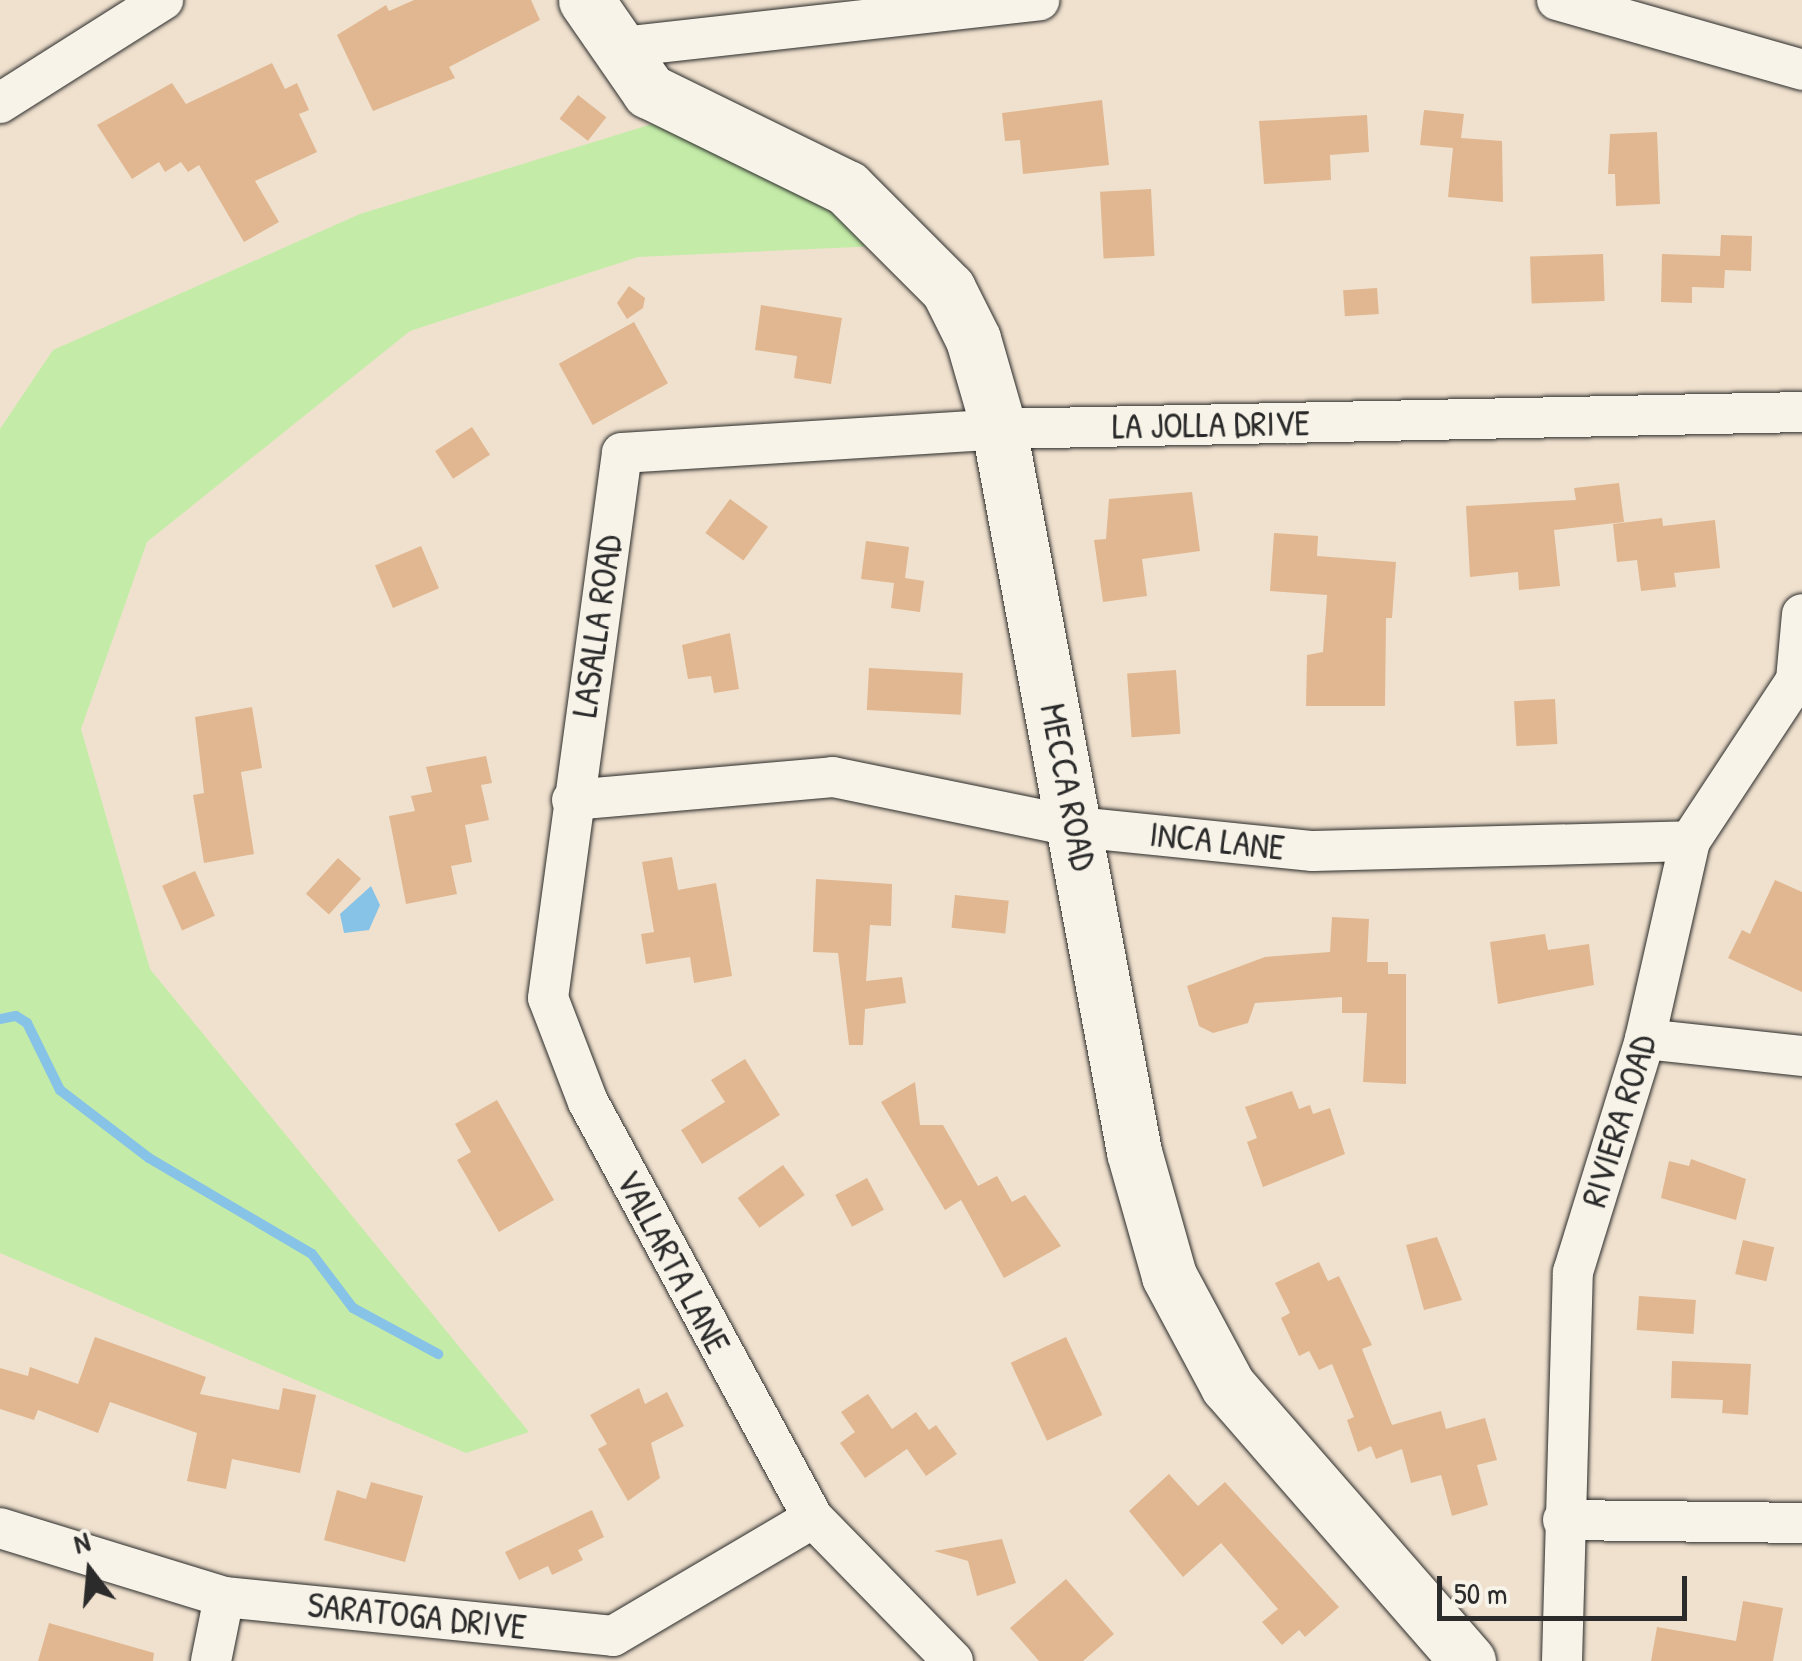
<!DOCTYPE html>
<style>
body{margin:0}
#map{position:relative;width:1802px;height:1661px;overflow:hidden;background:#f0e1ce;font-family:"Patrick Hand",sans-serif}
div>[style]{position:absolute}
.green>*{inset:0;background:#c4eca8}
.water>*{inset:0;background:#87c3e7}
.stream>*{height:10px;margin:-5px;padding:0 5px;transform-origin:5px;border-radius:5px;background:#87c3e7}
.building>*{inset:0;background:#e0b790;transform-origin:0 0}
.roads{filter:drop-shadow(0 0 2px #2b2b2b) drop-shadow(0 0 2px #2b2b2b)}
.street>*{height:40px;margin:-20px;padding:0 20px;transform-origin:20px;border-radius:20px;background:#f7f3e8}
.secondary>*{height:55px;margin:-27.5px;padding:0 27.5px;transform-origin:27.5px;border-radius:27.5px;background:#f7f3e8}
span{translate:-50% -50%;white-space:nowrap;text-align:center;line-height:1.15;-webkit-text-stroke:9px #f7f3e8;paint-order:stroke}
.street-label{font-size:35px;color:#2b2b2b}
.north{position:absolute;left:40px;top:1521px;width:100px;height:100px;-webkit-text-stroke:8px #f7f3e8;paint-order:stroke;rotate:344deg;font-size:28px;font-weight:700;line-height:40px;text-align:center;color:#2b2b2b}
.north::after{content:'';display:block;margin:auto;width:35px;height:45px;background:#2b2b2b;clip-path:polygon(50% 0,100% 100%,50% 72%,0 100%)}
.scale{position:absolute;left:1437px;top:1576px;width:250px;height:45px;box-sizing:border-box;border:5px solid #2b2b2b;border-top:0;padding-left:12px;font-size:30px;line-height:35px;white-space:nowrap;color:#2b2b2b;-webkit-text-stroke:8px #f7f3e8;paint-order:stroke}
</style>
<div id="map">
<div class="green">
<div style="clip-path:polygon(652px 124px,797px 180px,879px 246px,638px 257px,410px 331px,147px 542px,81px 729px,150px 969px,529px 1432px,466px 1453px,0 1253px,0 429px,53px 350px,360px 214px)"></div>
</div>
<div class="water">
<div style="clip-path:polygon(371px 886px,380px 905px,369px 930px,344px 933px,340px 914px)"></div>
</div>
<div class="stream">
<div style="left:0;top:1019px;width:16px;rotate:-11deg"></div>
<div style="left:16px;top:1016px;width:13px;rotate:32deg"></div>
<div style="left:27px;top:1023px;width:75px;rotate:63.8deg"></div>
<div style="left:60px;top:1090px;width:112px;rotate:37.4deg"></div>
<div style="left:149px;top:1158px;width:189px;rotate:30.5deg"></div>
<div style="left:312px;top:1254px;width:68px;rotate:52.8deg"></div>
<div style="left:353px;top:1308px;width:97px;rotate:28.4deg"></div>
</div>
<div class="building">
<div style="clip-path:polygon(414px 0,531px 0,540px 20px,449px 67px,455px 78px,373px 111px,337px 35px,386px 5px,389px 11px)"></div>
<div style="clip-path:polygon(272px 63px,285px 89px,297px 83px,309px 110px,299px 114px,317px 152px,255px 181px,279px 222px,244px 242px,199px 165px,188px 172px,181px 162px,165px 172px,159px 162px,132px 179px,97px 125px,172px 83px,186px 104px)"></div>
<div style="left:578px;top:95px;width:36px;height:30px;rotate:38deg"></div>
<div style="clip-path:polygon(1102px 100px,1109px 165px,1023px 174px,1020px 140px,1005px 141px,1002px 113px)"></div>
<div style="clip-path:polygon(1424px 110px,1464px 114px,1461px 138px,1502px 141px,1503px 202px,1448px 197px,1453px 148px,1420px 145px)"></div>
<div style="clip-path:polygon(1367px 115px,1369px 152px,1330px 155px,1331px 180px,1264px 184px,1259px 121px)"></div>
<div style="clip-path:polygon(1657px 132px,1660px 204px,1616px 206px,1615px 174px,1608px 174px,1610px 134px)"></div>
<div style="left:1151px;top:189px;width:67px;height:51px;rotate:87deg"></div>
<div style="clip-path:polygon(1721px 235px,1752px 236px,1751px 271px,1725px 270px,1724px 288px,1692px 287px,1692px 303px,1661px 302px,1662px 254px,1720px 256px)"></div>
<div style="left:1603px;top:254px;width:47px;height:73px;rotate:88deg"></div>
<div style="clip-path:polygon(629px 286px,645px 298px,643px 308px,627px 319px,617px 303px)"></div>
<div style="left:1377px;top:288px;width:26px;height:34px;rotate:86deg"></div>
<div style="clip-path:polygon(761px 305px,842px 318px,831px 384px,794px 378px,797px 356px,755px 350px)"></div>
<div style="left:634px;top:322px;width:70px;height:86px;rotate:61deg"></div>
<div style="left:472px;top:427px;width:33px;height:44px;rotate:57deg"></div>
<div style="clip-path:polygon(1619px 483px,1624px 522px,1554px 530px,1560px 586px,1519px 590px,1518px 572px,1470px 577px,1466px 506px,1576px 500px,1574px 488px)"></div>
<div style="clip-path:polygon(1192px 492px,1200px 551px,1142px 559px,1147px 596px,1103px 602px,1094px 540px,1106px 539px,1109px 499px)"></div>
<div style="left:730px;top:499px;width:47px;height:42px;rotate:36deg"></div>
<div style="clip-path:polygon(1662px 518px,1663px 526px,1715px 520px,1720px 568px,1674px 573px,1676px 587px,1641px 591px,1637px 560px,1617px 562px,1613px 524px)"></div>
<div style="clip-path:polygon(1274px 533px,1318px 536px,1317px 556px,1396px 562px,1392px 618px,1386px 618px,1385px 706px,1306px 706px,1307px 655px,1323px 652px,1327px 595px,1270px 591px)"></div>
<div style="clip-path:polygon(866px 541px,909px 547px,905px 578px,924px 581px,920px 612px,891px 608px,894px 583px,861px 579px)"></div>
<div style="left:421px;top:546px;width:46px;height:50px;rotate:67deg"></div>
<div style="clip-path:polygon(730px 633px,739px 689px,714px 693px,711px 676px,688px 679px,682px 645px)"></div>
<div style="left:869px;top:668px;width:94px;height:42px;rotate:3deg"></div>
<div style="left:1176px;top:670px;width:64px;height:49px;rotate:86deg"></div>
<div style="left:1555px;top:699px;width:45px;height:41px;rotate:87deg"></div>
<div style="clip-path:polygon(252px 707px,262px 768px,241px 772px,254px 854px,204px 863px,193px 795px,204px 793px,195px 717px)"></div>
<div style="clip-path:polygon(486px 756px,492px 783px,481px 785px,489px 820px,465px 825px,472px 862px,451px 866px,457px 894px,406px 904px,389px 816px,415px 811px,411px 796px,432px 792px,426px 767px)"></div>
<div style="clip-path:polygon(672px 857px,678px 890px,716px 883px,732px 976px,694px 983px,690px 957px,646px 964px,641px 934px,654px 932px,642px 862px)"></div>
<div style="left:338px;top:858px;width:31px;height:48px;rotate:42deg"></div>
<div style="left:195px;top:871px;width:49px;height:36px;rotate:66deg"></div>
<div style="clip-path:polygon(816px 879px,892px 884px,891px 926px,870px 925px,866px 981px,902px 977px,906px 1003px,865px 1009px,863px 1045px,849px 1045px,838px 953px,813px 952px)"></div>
<div style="clip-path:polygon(1775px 880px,1802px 892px,1802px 992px,1728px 958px,1742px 930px,1750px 934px)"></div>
<div style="left:955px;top:895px;width:54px;height:33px;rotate:6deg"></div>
<div style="clip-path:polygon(1332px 917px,1369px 919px,1367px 962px,1388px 962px,1388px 974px,1406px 974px,1406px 1084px,1363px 1082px,1367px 1013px,1342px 1013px,1342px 997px,1255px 1003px,1248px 1023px,1213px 1033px,1199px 1026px,1187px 986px,1265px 957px,1330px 952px)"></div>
<div style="clip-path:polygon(1545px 934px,1548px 950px,1589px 944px,1594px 985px,1498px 1004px,1490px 942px)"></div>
<div style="clip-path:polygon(745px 1059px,780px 1115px,702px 1164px,681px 1130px,725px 1102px,711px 1080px)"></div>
<div style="clip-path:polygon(915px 1082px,920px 1125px,943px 1125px,978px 1186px,997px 1176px,1012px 1202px,1025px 1195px,1061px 1246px,1004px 1278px,961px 1200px,945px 1210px,881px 1102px)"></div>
<div style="clip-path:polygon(1292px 1091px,1299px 1109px,1310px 1105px,1313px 1114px,1330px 1108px,1345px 1154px,1263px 1187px,1247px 1142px,1257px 1138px,1245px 1107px)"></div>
<div style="clip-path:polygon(497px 1100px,554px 1200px,499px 1232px,457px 1160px,471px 1152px,455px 1124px)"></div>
<div style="clip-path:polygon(1691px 1159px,1746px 1179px,1736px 1220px,1661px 1198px,1669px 1161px,1689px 1166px)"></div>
<div style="left:783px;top:1165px;width:37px;height:56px;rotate:54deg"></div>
<div style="left:867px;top:1178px;width:36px;height:36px;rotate:62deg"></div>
<div style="clip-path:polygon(1437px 1237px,1462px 1300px,1424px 1310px,1406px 1245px)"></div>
<div style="left:1743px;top:1240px;width:32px;height:35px;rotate:13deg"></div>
<div style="clip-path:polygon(1319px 1262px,1328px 1281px,1339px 1276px,1372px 1345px,1362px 1349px,1392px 1425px,1441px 1411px,1446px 1429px,1485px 1418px,1497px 1460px,1477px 1465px,1488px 1505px,1452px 1516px,1441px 1475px,1411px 1483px,1402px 1449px,1376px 1459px,1371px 1446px,1358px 1452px,1347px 1420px,1354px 1417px,1332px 1364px,1319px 1370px,1309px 1351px,1299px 1356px,1281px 1318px,1290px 1313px,1275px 1283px)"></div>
<div style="left:1639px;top:1296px;width:57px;height:34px;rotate:4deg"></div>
<div style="clip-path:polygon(95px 1337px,206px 1377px,200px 1394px,279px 1410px,283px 1388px,316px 1395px,300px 1473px,232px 1459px,226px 1489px,187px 1481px,197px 1433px,110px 1402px,98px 1433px,38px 1410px,34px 1420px,0 1409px,0 1368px,28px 1376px,30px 1367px,78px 1384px)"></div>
<div style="left:1066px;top:1337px;width:86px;height:61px;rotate:65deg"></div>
<div style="clip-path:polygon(1672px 1361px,1751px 1364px,1748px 1415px,1722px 1413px,1723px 1400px,1671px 1398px)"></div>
<div style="clip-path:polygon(639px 1388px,645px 1404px,667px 1392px,684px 1426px,651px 1443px,660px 1478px,628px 1501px,598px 1449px,607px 1444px,590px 1415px)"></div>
<div style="clip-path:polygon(868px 1394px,892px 1429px,916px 1412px,929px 1430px,936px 1425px,957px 1454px,926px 1476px,907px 1449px,865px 1478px,840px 1443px,855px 1432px,841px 1412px)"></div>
<div style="clip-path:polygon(1169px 1474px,1198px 1506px,1225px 1482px,1339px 1607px,1305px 1637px,1299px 1630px,1282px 1645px,1262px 1622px,1278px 1609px,1221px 1543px,1183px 1577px,1129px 1511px)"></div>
<div style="clip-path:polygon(371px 1482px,423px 1496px,405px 1562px,324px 1540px,337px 1490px,366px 1499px)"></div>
<div style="clip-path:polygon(592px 1510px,604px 1537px,578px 1550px,583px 1560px,552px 1575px,548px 1566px,519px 1580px,505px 1552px)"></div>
<div style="clip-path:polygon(1002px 1539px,1016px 1583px,977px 1596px,968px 1561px,934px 1551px)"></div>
<div style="clip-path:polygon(1066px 1579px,1114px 1634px,1083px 1661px,1039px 1661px,1010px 1628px)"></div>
<div style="clip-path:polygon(1743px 1601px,1783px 1608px,1773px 1661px,1651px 1661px,1657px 1627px,1736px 1641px)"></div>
<div style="clip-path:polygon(49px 1623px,154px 1653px,153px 1661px,38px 1661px)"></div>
</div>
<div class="roads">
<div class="street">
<div style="left:1557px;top:0;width:255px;rotate:15.9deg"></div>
<div style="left:614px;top:48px;width:428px;rotate:-6.4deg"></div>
<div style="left:0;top:103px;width:193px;rotate:-32.3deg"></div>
<div style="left:572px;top:800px;width:262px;rotate:-5deg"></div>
<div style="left:833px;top:777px;width:248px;rotate:11.6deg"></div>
<div style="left:1076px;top:827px;width:238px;rotate:5.8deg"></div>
<div style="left:1313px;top:851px;width:377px;rotate:-1.5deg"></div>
<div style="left:1645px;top:1039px;width:158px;rotate:6.2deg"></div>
<div style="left:1563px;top:1520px;width:239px;rotate:0.7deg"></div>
<div style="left:0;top:1528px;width:234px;rotate:17.1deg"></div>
<div style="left:224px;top:1597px;width:391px;rotate:5.7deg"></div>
<div style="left:613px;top:1636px;width:232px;rotate:-30.5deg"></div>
<div style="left:211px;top:1661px;width:65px;rotate:-78.5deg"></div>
<div style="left:953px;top:1661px;width:200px;rotate:-134.4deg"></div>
<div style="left:813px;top:1518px;width:473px;rotate:-118.4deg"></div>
<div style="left:588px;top:1102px;width:111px;rotate:-111deg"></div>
<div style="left:548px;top:998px;width:550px;rotate:-82.27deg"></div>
<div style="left:622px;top:453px;width:378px;rotate:-3.6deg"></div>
<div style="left:999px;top:429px;width:803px;rotate:-1.21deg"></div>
<div style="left:1562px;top:1661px;width:389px;rotate:-88.4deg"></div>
<div style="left:1573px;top:1272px;width:244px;rotate:-72.8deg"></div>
<div style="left:1645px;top:1039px;width:203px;rotate:-77.2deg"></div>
<div style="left:1690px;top:841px;width:193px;rotate:-56.6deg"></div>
<div style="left:1796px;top:680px;width:66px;rotate:-84.8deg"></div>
</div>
<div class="secondary">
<div style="left:586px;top:0;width:111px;rotate:55.3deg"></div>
<div style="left:649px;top:91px;width:220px;rotate:26.1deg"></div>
<div style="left:847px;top:188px;width:143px;rotate:45deg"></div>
<div style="left:948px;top:289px;width:56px;rotate:63.4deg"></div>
<div style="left:973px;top:339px;width:94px;rotate:73.9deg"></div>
<div style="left:999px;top:429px;width:735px;rotate:79.42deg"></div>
<div style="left:1134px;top:1152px;width:129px;rotate:74.2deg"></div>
<div style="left:1169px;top:1276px;width:125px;rotate:61.8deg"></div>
<div style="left:1228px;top:1386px;width:365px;rotate:48.9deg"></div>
</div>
</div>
<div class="street-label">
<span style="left:1211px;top:425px;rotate:-1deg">LA JOLLA DRIVE</span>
<span style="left:597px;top:626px;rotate:-82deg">LASALLA ROAD</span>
<span style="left:1068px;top:787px;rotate:79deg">MECCA ROAD</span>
<span style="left:1217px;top:841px;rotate:6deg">INCA LANE</span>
<span style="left:1619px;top:1121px;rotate:-73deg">RIVIERA ROAD</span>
<span style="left:673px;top:1262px;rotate:62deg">VALLARTA LANE</span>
<span style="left:417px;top:1616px;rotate:6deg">SARATOGA DRIVE</span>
</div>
<div class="north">N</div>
<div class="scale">50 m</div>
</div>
